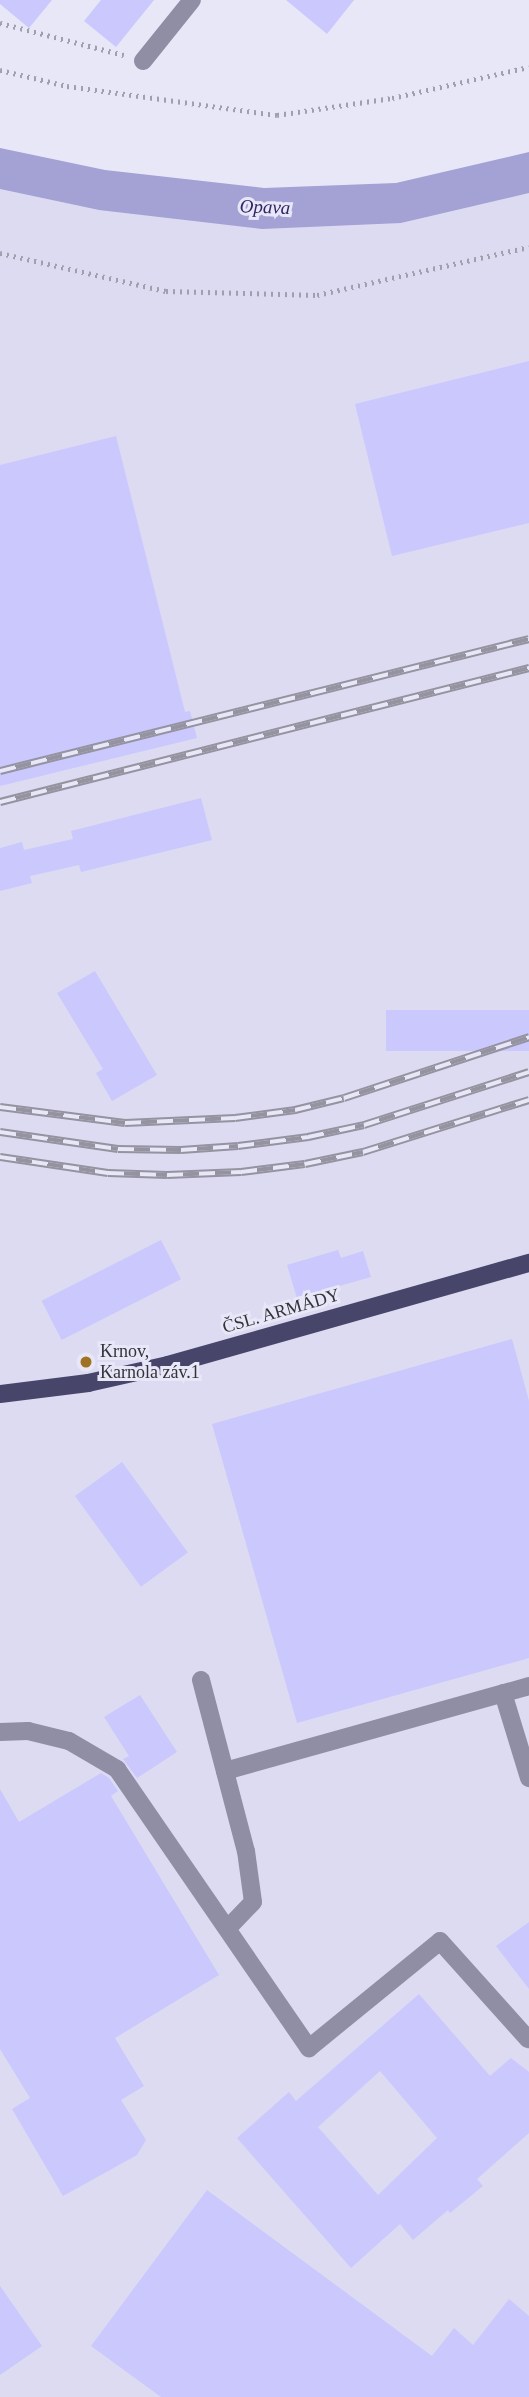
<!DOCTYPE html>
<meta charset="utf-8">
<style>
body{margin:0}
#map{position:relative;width:529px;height:2397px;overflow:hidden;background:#e8e7f8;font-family:Georgia,serif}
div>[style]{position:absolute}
.built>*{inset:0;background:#dcdbf2}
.water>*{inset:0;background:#a4a1d4}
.building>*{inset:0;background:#cbc8fd;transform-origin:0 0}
.path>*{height:4.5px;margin-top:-2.25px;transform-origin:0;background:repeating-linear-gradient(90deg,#a0a0ac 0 2px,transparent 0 7px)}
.minor>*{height:18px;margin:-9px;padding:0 9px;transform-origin:9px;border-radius:9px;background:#8f8ea5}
.major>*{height:18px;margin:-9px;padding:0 9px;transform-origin:9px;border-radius:9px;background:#48456a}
.rail>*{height:8px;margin-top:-4px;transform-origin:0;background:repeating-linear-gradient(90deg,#e8e7f8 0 16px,#94939f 0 32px);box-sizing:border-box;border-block:2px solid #94939f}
.dots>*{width:19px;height:19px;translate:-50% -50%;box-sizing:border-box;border:4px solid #e8e7f8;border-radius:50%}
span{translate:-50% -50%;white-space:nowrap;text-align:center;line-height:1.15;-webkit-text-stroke:6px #e8e7f8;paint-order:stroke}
.street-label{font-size:18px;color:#333339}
.poi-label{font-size:18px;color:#333339}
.left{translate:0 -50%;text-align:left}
.water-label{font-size:19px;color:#302663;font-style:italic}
</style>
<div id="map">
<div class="built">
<div style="clip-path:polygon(0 189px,99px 210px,401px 223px,529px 193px,529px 2397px,0 2397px)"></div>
</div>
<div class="water">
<div style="clip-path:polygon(0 148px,105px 170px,264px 188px,396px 183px,529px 152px,529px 193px,401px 223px,262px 229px,99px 210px,0 189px)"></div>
</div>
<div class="building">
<div style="clip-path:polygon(0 0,52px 0,29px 28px,0 4px)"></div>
<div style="clip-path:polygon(101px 0,154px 0,116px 47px,84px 21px)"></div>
<div style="clip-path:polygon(286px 0,354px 0,327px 34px)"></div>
<div style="clip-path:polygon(529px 361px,529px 523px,392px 556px,355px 404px)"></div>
<div style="clip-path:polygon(116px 436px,185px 712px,190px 711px,197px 738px,0 786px,0 465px)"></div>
<div style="clip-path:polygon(201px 798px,212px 840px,81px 872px,79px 865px,30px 876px,32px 883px,0 891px,0 848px,22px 842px,24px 850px,73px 839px,71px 831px)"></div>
<div style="clip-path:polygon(95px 971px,157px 1075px,112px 1101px,96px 1073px,103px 1069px,57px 993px)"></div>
<div style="left:529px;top:1010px;width:41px;height:143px;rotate:90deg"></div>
<div style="left:161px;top:1240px;width:44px;height:134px;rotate:63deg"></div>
<div style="clip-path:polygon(338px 1250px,341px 1258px,363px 1251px,371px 1277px,297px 1298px,287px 1265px)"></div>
<div style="clip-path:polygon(512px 1339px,529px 1401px,529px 1658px,297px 1723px,212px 1424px)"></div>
<div style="left:122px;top:1462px;width:112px;height:58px;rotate:54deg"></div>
<div style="clip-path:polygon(140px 1695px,177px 1752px,137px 1778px,123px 1759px,129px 1756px,104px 1717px)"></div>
<div style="clip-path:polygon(101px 1773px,109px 1778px,118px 1791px,111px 1796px,219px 1975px,115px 2038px,144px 2086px,121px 2100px,146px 2140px,137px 2155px,63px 2196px,12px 2109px,30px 2098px,0 2049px,0 1789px,19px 1822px)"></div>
<div style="clip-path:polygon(529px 1922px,529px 1989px,496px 1946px)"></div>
<div style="clip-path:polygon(evenodd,419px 1994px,490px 2076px,511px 2058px,529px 2072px,529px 2133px,477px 2179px,483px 2186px,450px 2213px,448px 2210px,413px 2240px,400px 2224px,351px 2268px,237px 2138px,289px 2092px,296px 2101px,419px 1994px,380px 2071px,437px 2138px,378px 2195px,318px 2127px,380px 2071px)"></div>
<div style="clip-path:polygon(207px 2190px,432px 2356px,454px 2328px,473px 2345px,509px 2299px,529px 2316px,529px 2397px,161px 2397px,91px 2346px)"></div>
<div style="clip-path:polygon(0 2286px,42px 2346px,0 2375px)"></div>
</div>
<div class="path">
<div style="left:0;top:23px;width:128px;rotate:14.5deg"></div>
<div style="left:0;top:70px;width:69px;rotate:13.4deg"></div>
<div style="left:67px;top:86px;width:212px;rotate:7.9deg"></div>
<div style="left:277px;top:115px;width:116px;rotate:-8.4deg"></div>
<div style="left:392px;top:98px;width:140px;rotate:-12.8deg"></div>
<div style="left:0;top:253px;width:170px;rotate:12.9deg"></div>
<div style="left:166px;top:291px;width:151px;rotate:1.5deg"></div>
<div style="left:317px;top:295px;width:217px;rotate:-12.8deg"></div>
</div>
<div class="minor">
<div style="left:143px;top:61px;width:78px;rotate:-51.2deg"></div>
<div style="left:201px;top:1680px;width:177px;rotate:75.3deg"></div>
<div style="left:246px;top:1851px;width:51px;rotate:82.2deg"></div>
<div style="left:253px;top:1902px;width:36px;rotate:134deg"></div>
<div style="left:503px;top:1693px;width:89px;rotate:73deg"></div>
<div style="left:0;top:1732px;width:28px;rotate:-2deg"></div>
<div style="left:28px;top:1731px;width:42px;rotate:13.7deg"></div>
<div style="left:69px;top:1741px;width:56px;rotate:30.3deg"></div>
<div style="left:117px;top:1769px;width:339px;rotate:55.5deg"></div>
<div style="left:309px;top:2048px;width:169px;rotate:-39.2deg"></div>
<div style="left:440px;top:1941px;width:132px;rotate:48.1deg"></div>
<div style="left:225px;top:1771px;width:316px;rotate:-15.6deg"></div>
</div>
<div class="major">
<div style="left:0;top:1394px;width:89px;rotate:-7.1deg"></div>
<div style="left:88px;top:1383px;width:82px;rotate:-12.7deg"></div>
<div style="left:168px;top:1365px;width:375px;rotate:-15.8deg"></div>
</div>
<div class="rail">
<div style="left:0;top:771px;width:545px;rotate:-14.01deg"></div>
<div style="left:0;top:802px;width:546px;rotate:-14.21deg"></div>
<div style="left:0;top:1107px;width:126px;rotate:7.3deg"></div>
<div style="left:125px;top:1123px;width:110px;rotate:-2.6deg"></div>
<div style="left:235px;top:1118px;width:61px;rotate:-7.6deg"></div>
<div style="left:295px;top:1110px;width:50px;rotate:-13.8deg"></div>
<div style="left:344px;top:1098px;width:195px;rotate:-18.2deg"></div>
<div style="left:0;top:1132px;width:119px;rotate:8.2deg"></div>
<div style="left:118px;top:1149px;width:63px;rotate:0.9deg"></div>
<div style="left:181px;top:1150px;width:57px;rotate:-4deg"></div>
<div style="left:238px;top:1146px;width:71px;rotate:-7.3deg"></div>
<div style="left:308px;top:1137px;width:57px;rotate:-12.1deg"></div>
<div style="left:364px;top:1125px;width:173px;rotate:-17.8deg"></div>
<div style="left:0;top:1157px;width:109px;rotate:8.4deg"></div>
<div style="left:108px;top:1173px;width:59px;rotate:1.9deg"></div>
<div style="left:167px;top:1175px;width:74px;rotate:-2.3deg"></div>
<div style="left:241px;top:1172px;width:64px;rotate:-7.1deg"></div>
<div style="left:305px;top:1164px;width:59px;rotate:-11.7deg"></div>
<div style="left:363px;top:1152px;width:174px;rotate:-17.4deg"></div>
</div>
<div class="dots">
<div style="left:86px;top:1362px;background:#a07324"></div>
</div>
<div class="street-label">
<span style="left:281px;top:1311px;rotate:-16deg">ČSL. ARMÁDY</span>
</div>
<div class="poi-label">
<span class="left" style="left:100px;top:1362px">Krnov,<br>Karnola záv.1</span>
</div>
<div class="water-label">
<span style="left:265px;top:207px;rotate:2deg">Opava</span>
</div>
</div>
